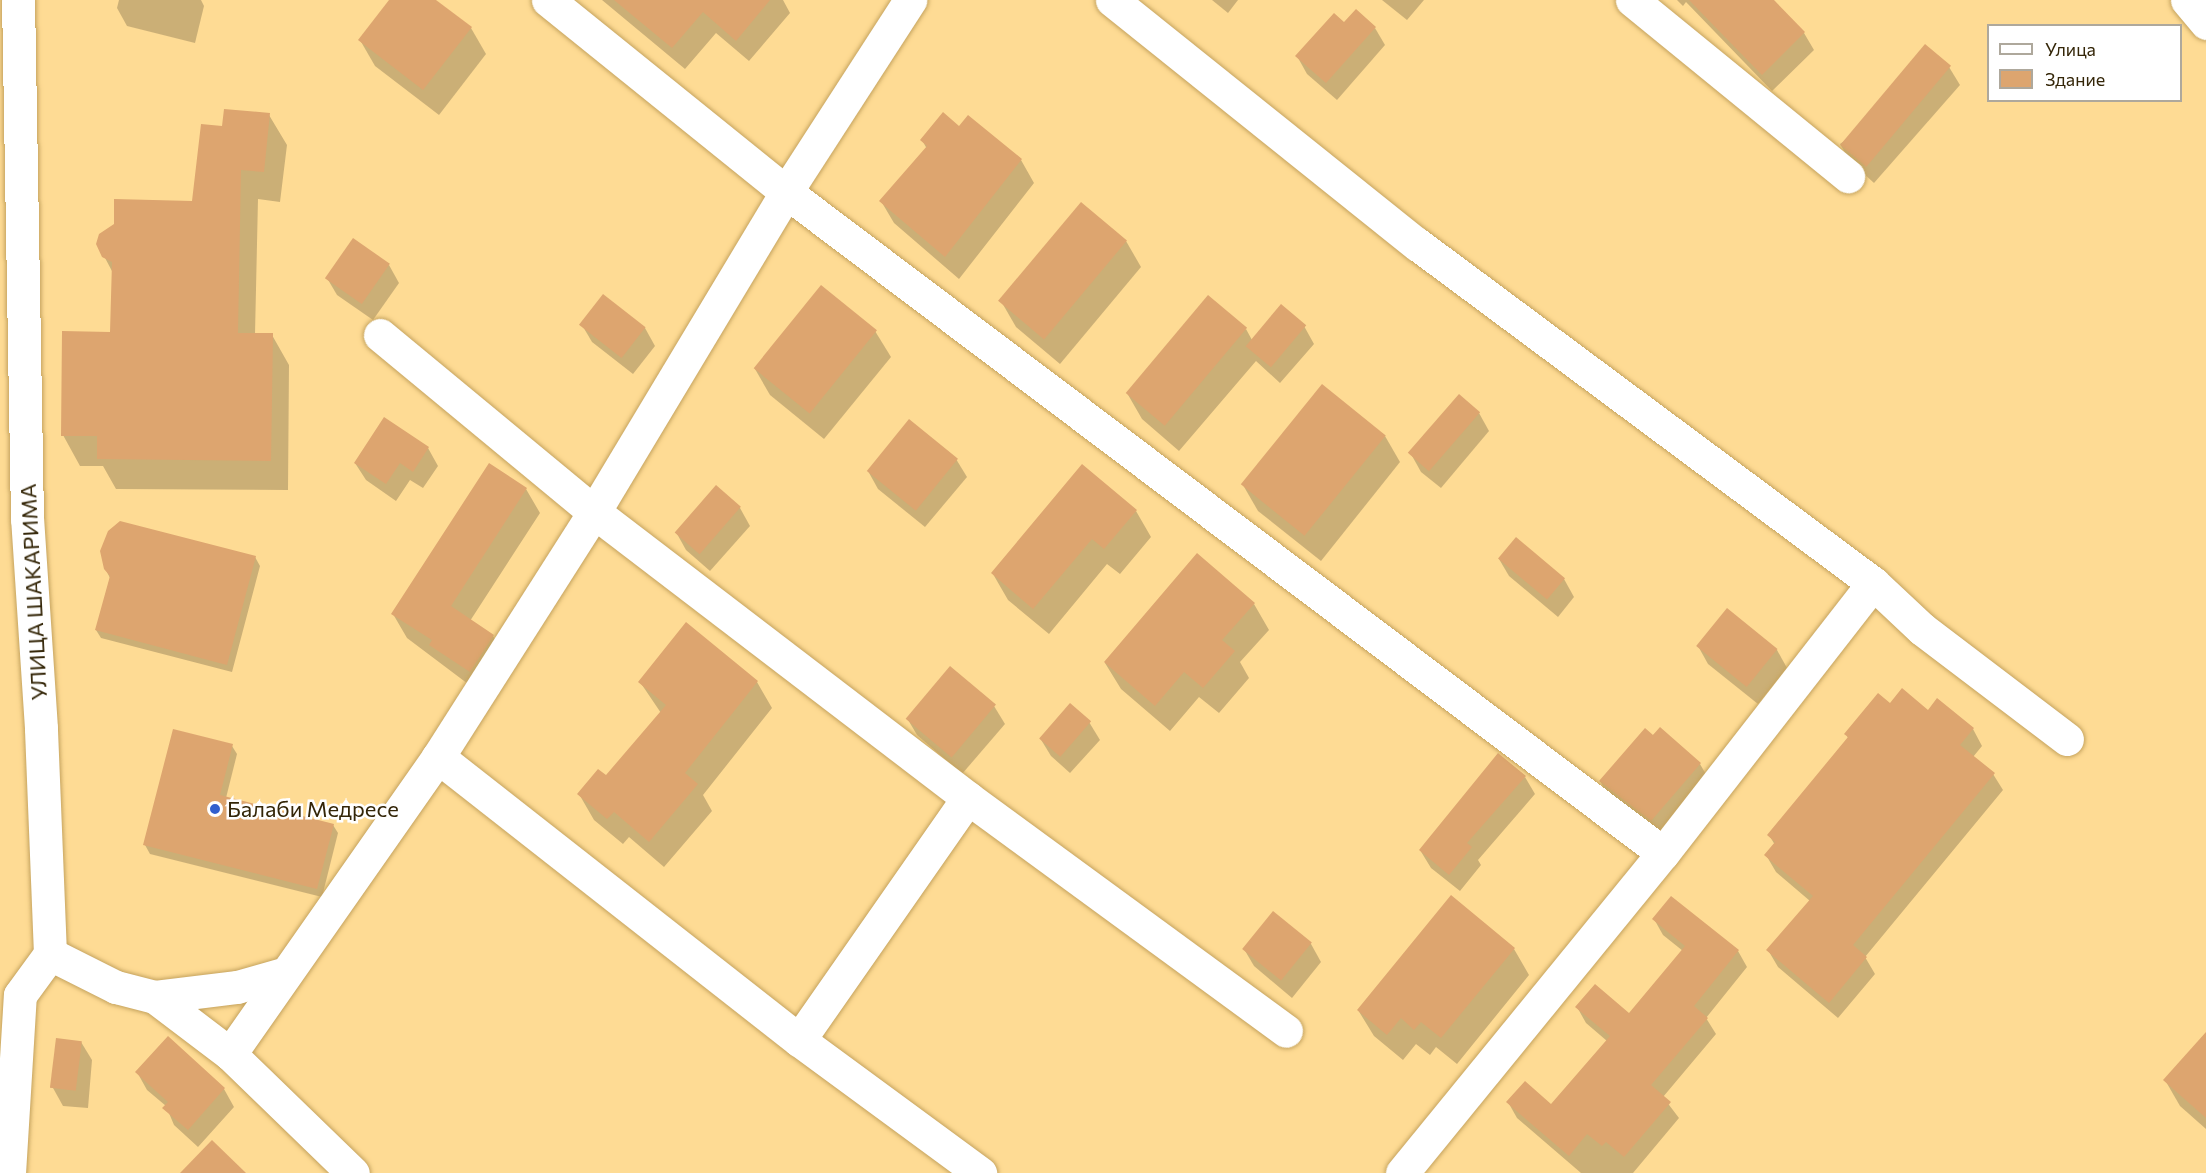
<!DOCTYPE html>
<meta charset="utf-8">
<style>
body{margin:0}
#map{position:relative;width:2206px;height:1173px;overflow:hidden;background:#fedb94;font-family:Commissioner,sans-serif}
div>[style]{position:absolute}
.shadow>*{inset:0;background:#0003}
.building>*{inset:0;background:#dda56f;transform-origin:0 0}
.roads{filter:drop-shadow(0 0 2px #c5a35e) drop-shadow(0 0 2px #c5a35e)}
.minor>*{height:33px;margin:-16.5px;padding:0 16.5px;transform-origin:16.5px;border-radius:16.5px;background:#fff}
.dots>*{width:16px;height:16px;translate:-50% -50%;box-sizing:border-box;border:3px solid #fff;border-radius:50%}
span{translate:-50% -50%;white-space:nowrap;text-align:center;line-height:1.15;-webkit-text-stroke:5px #fff;paint-order:stroke}
.street-label{font-size:22px;color:#342608}
.poi-label{font-size:22px;color:#342608}
.left{translate:0 -50%;text-align:left}
.legend{position:absolute;left:1987px;top:24px;width:195px;height:78px;box-sizing:border-box;background:#fff;border:2px solid #aea89c;margin:0;padding:8px 10px;list-style:none;font-size:18px;color:#342608}
.legend li{display:flex;align-items:center;gap:12px;height:30px}
.legend b{width:30px;border:2px solid #aea89c}
</style>
<div id="map">
<div class="shadow">
<div style="clip-path:polygon(119px 0,201px 0,204px 6px,195px 43px,127px 26px,117px 8px)"></div>
<div style="clip-path:polygon(391px 0,434px 0,471px 28px,486px 54px,439px 115px,375px 66px,360px 40px)"></div>
<div style="clip-path:polygon(602px 0,783px 0,790px 13px,749px 61px,716px 33px,685px 69px)"></div>
<div style="clip-path:polygon(1212px 0,1238px 0,1228px 13px)"></div>
<div style="clip-path:polygon(1382px 0,1424px 0,1407px 20px)"></div>
<div style="clip-path:polygon(1677px 0,1772px 0,1804px 33px,1814px 50px,1772px 91px,1686px 2px,1683px 6px)"></div>
<div style="clip-path:polygon(1375px 28px,1385px 45px,1337px 100px,1307px 74px,1297px 56px)"></div>
<div style="clip-path:polygon(1949px 67px,1960px 85px,1874px 183px,1851px 162px,1840px 144px)"></div>
<div style="clip-path:polygon(269px 115px,287px 145px,280px 202px,258px 199px,255px 335px,272px 335px,289px 365px,288px 490px,116px 489px,103px 466px,80px 466px,63px 435px,111px 333px,113px 273px,104px 256px,193px 202px,224px 128px)"></div>
<div style="clip-path:polygon(959px 128px,1021px 160px,1034px 183px,959px 279px,894px 223px,881px 201px,927px 149px,922px 140px)"></div>
<div style="clip-path:polygon(1126px 241px,1141px 267px,1060px 364px,1016px 327px,1001px 301px)"></div>
<div style="clip-path:polygon(389px 265px,399px 283px,373px 320px,337px 295px,327px 278px)"></div>
<div style="clip-path:polygon(603px 296px,645px 328px,655px 346px,633px 374px,592px 342px,582px 325px)"></div>
<div style="clip-path:polygon(1304px 326px,1314px 344px,1280px 383px,1256px 361px,1179px 451px,1142px 419px,1127px 393px,1246px 329px,1252px 340px)"></div>
<div style="clip-path:polygon(875px 331px,891px 357px,824px 439px,770px 395px,755px 369px)"></div>
<div style="clip-path:polygon(1479px 413px,1489px 431px,1441px 488px,1421px 472px,1411px 454px)"></div>
<div style="clip-path:polygon(1385px 436px,1400px 462px,1321px 561px,1258px 511px,1243px 485px)"></div>
<div style="clip-path:polygon(428px 448px,438px 466px,423px 488px,410px 480px,396px 501px,366px 480px,355px 463px)"></div>
<div style="clip-path:polygon(956px 459px,967px 477px,925px 527px,878px 489px,868px 471px)"></div>
<div style="clip-path:polygon(716px 487px,740px 508px,750px 526px,710px 571px,686px 550px,676px 532px)"></div>
<div style="clip-path:polygon(526px 489px,540px 513px,470px 621px,493px 636px,507px 660px,484px 696px,407px 638px,393px 614px)"></div>
<div style="clip-path:polygon(1136px 511px,1151px 537px,1120px 574px,1107px 564px,1049px 634px,1008px 600px,993px 574px)"></div>
<div style="clip-path:polygon(255px 557px,260px 566px,232px 672px,101px 638px,96px 630px,110px 578px,105px 568px)"></div>
<div style="clip-path:polygon(1499px 559px,1564px 579px,1574px 597px,1558px 617px,1509px 576px)"></div>
<div style="clip-path:polygon(1254px 604px,1269px 630px,1240px 662px,1249px 678px,1219px 713px,1199px 697px,1170px 731px,1121px 689px,1105px 663px)"></div>
<div style="clip-path:polygon(1698px 646px,1777px 650px,1787px 668px,1758px 704px,1708px 664px)"></div>
<div style="clip-path:polygon(640px 682px,757px 682px,772px 708px,703px 795px,712px 811px,664px 867px,629px 837px,623px 844px,594px 820px,579px 794px,606px 777px,661px 713px)"></div>
<div style="clip-path:polygon(1890px 705px,1928px 712px,1973px 729px,1982px 746px,1973px 757px,1993px 774px,2003px 790px,1865px 957px,1875px 974px,1838px 1018px,1778px 967px,1768px 950px,1810px 901px,1776px 872px,1766px 855px,1775px 845px,1769px 835px,1848px 738px,1846px 734px)"></div>
<div style="clip-path:polygon(994px 706px,1005px 724px,962px 774px,917px 735px,907px 718px)"></div>
<div style="clip-path:polygon(1089px 722px,1100px 740px,1070px 773px,1051px 756px,1040px 738px)"></div>
<div style="clip-path:polygon(1660px 729px,1700px 764px,1715px 790px,1667px 846px,1615px 807px,1600px 781px)"></div>
<div style="clip-path:polygon(232px 746px,237px 754px,226px 798px,333px 825px,338px 833px,322px 897px,150px 854px,145px 845px)"></div>
<div style="clip-path:polygon(1525px 777px,1535px 794px,1478px 860px,1481px 865px,1460px 891px,1431px 868px,1420px 850px)"></div>
<div style="clip-path:polygon(1672px 898px,1738px 951px,1747px 967px,1706px 1018px,1716px 1034px,1663px 1097px,1679px 1118px,1633px 1173px,1581px 1173px,1517px 1118px,1508px 1102px,1552px 1106px,1607px 1041px,1586px 1023px,1577px 1007px,1629px 1015px,1683px 951px,1663px 935px,1654px 919px)"></div>
<div style="clip-path:polygon(1273px 913px,1311px 944px,1321px 962px,1292px 998px,1254px 966px,1244px 949px)"></div>
<div style="clip-path:polygon(1514px 949px,1529px 975px,1457px 1064px,1436px 1047px,1430px 1055px,1416px 1044px,1403px 1060px,1374px 1036px,1358px 1010px)"></div>
<div style="clip-path:polygon(2206px 1034px,2206px 1129px,2180px 1106px,2165px 1080px)"></div>
<div style="clip-path:polygon(168px 1038px,224px 1089px,234px 1107px,198px 1147px,174px 1125px,166px 1106px,147px 1090px,137px 1072px)"></div>
<div style="clip-path:polygon(81px 1042px,92px 1060px,88px 1108px,63px 1106px,53px 1088px)"></div>
</div>
<div class="building">
<div style="clip-path:polygon(389px 0,436px 0,472px 27px,423px 90px,358px 40px)"></div>
<div style="clip-path:polygon(614px 0,770px 0,736px 41px,703px 12px,672px 48px)"></div>
<div style="clip-path:polygon(1689px 0,1774px 0,1805px 32px,1762px 75px)"></div>
<div style="clip-path:polygon(1356px 9px,1376px 27px,1326px 83px,1295px 56px,1334px 13px,1344px 22px)"></div>
<div style="left:1925px;top:44px;width:34px;height:132px;rotate:40deg"></div>
<div style="clip-path:polygon(224px 109px,270px 113px,264px 172px,241px 170px,238px 333px,273px 333px,271px 461px,97px 459px,97px 436px,61px 436px,62px 331px,110px 332px,112px 262px,102px 257px,96px 244px,99px 234px,114px 224px,114px 199px,192px 201px,201px 124px,222px 126px)"></div>
<div style="clip-path:polygon(943px 112px,959px 126px,968px 115px,1022px 159px,945px 257px,879px 201px,927px 146px,920px 140px)"></div>
<div style="left:1081px;top:202px;width:60px;height:129px;rotate:40deg"></div>
<div style="left:353px;top:238px;width:45px;height:49px;rotate:35deg"></div>
<div style="left:821px;top:285px;width:72px;height:107px;rotate:39deg"></div>
<div style="left:603px;top:294px;width:54px;height:39px;rotate:38deg"></div>
<div style="left:1208px;top:295px;width:51px;height:128px;rotate:40deg"></div>
<div style="left:1281px;top:304px;width:33px;height:55px;rotate:40deg"></div>
<div style="left:1322px;top:384px;width:82px;height:129px;rotate:39deg"></div>
<div style="left:1459px;top:394px;width:28px;height:78px;rotate:41deg"></div>
<div style="clip-path:polygon(384px 417px,429px 447px,413px 472px,400px 463px,386px 484px,354px 463px)"></div>
<div style="left:909px;top:419px;width:63px;height:67px;rotate:39deg"></div>
<div style="clip-path:polygon(489px 463px,527px 488px,451px 606px,494px 635px,470px 672px,429px 645px,432px 640px,391px 614px)"></div>
<div style="clip-path:polygon(1082px 464px,1137px 510px,1104px 549px,1092px 539px,1033px 609px,991px 573px)"></div>
<div style="left:716px;top:485px;width:33px;height:63px;rotate:41deg"></div>
<div style="clip-path:polygon(120px 521px,256px 556px,227px 665px,95px 630px,110px 576px,104px 569px,100px 551px,108px 531px)"></div>
<div style="left:1516px;top:537px;width:64px;height:28px;rotate:40deg"></div>
<div style="clip-path:polygon(1197px 553px,1255px 603px,1222px 640px,1235px 651px,1203px 688px,1184px 672px,1155px 706px,1104px 662px)"></div>
<div style="left:1727px;top:608px;width:65px;height:49px;rotate:39deg"></div>
<div style="clip-path:polygon(686px 622px,758px 681px,685px 773px,698px 784px,649px 842px,614px 812px,607px 819px,577px 794px,598px 769px,606px 775px,666px 705px,638px 682px)"></div>
<div style="left:950px;top:666px;width:60px;height:69px;rotate:40deg"></div>
<div style="clip-path:polygon(1902px 688px,1928px 710px,1937px 698px,1974px 728px,1960px 745px,1995px 773px,1853px 945px,1867px 957px,1829px 1003px,1766px 950px,1813px 896px,1764px 855px,1775px 842px,1767px 835px,1848px 737px,1844px 734px,1878px 693px,1890px 703px)"></div>
<div style="left:1070px;top:703px;width:28px;height:47px;rotate:41deg"></div>
<div style="clip-path:polygon(1660px 727px,1701px 763px,1651px 821px,1599px 781px,1645px 728px,1653px 735px)"></div>
<div style="clip-path:polygon(173px 729px,233px 744px,220px 795px,334px 824px,317px 889px,143px 845px)"></div>
<div style="clip-path:polygon(1498px 753px,1526px 776px,1467px 843px,1472px 847px,1449px 875px,1419px 850px)"></div>
<div style="clip-path:polygon(1451px 895px,1515px 948px,1441px 1038px,1421px 1022px,1414px 1030px,1401px 1018px,1387px 1035px,1357px 1010px)"></div>
<div style="clip-path:polygon(1671px 896px,1739px 950px,1694px 1006px,1708px 1018px,1651px 1085px,1671px 1102px,1624px 1157px,1606px 1142px,1602px 1146px,1587px 1134px,1569px 1156px,1506px 1102px,1525px 1081px,1551px 1104px,1610px 1036px,1575px 1007px,1595px 984px,1629px 1013px,1685px 946px,1652px 919px)"></div>
<div style="left:1273px;top:911px;width:50px;height:49px;rotate:39deg"></div>
<div style="clip-path:polygon(2206px 1032px,2206px 1118px,2163px 1080px)"></div>
<div style="clip-path:polygon(168px 1036px,225px 1088px,188px 1130px,162px 1108px,168px 1102px,135px 1072px)"></div>
<div style="left:56px;top:1038px;width:26px;height:50px;rotate:7deg"></div>
<div style="clip-path:polygon(212px 1140px,246px 1173px,180px 1173px)"></div>
</div>
<div class="roads">
<div class="minor">
<div style="left:548px;top:0;width:306px;rotate:38.9deg"></div>
<div style="left:786px;top:192px;width:1098px;rotate:37.01deg"></div>
<div style="left:1112px;top:0;width:391px;rotate:38.7deg"></div>
<div style="left:1417px;top:244px;width:568px;rotate:36.63deg"></div>
<div style="left:1873px;top:583px;width:67px;rotate:43.2deg"></div>
<div style="left:1922px;top:629px;width:182px;rotate:37.2deg"></div>
<div style="left:1632px;top:0;width:279px;rotate:39.2deg"></div>
<div style="left:2187px;top:0;width:30px;rotate:50deg"></div>
<div style="left:380px;top:335px;width:278px;rotate:39.6deg"></div>
<div style="left:594px;top:512px;width:471px;rotate:37.4deg"></div>
<div style="left:968px;top:798px;width:394px;rotate:36.2deg"></div>
<div style="left:438px;top:757px;width:459px;rotate:38.1deg"></div>
<div style="left:799px;top:1040px;width:225px;rotate:36.3deg"></div>
<div style="left:50px;top:954px;width:74px;rotate:26.6deg"></div>
<div style="left:116px;top:987px;width:40px;rotate:14.4deg"></div>
<div style="left:155px;top:997px;width:94px;rotate:37.2deg"></div>
<div style="left:230px;top:1054px;width:171px;rotate:44.1deg"></div>
<div style="left:155px;top:997px;width:83px;rotate:-7deg"></div>
<div style="left:237px;top:987px;width:51px;rotate:-15.9deg"></div>
<div style="left:799px;top:1040px;width:295px;rotate:-55.1deg"></div>
<div style="left:230px;top:1054px;width:363px;rotate:-55deg"></div>
<div style="left:438px;top:757px;width:290px;rotate:-57.5deg"></div>
<div style="left:594px;top:512px;width:373px;rotate:-59deg"></div>
<div style="left:786px;top:192px;width:229px;rotate:-57.1deg"></div>
<div style="left:9px;top:1173px;width:178px;rotate:-86.5deg"></div>
<div style="left:20px;top:995px;width:51px;rotate:-53.8deg"></div>
<div style="left:50px;top:954px;width:226px;rotate:-92.3deg"></div>
<div style="left:41px;top:728px;width:209px;rotate:-93.8deg"></div>
<div style="left:27px;top:519px;width:519px;rotate:-90.99deg"></div>
<div style="left:1402px;top:1173px;width:413px;rotate:-50.8deg"></div>
<div style="left:1663px;top:853px;width:342px;rotate:-52.1deg"></div>
</div>
</div>
<div class="dots">
<div style="left:215px;top:809px;background:#315fce"></div>
</div>
<div class="street-label">
<span style="left:33px;top:592px;rotate:-93deg">УЛИЦА ШАКАРИМА</span>
</div>
<div class="poi-label">
<span class="left" style="left:227px;top:809px">Балаби Медресе</span>
</div>
<ul class="legend">
<li><b style="height:8px;background:#fff"></b>Улица</li>
<li><b style="height:16px;background:#dda56f"></b>Здание</li>
</ul>
</div>
